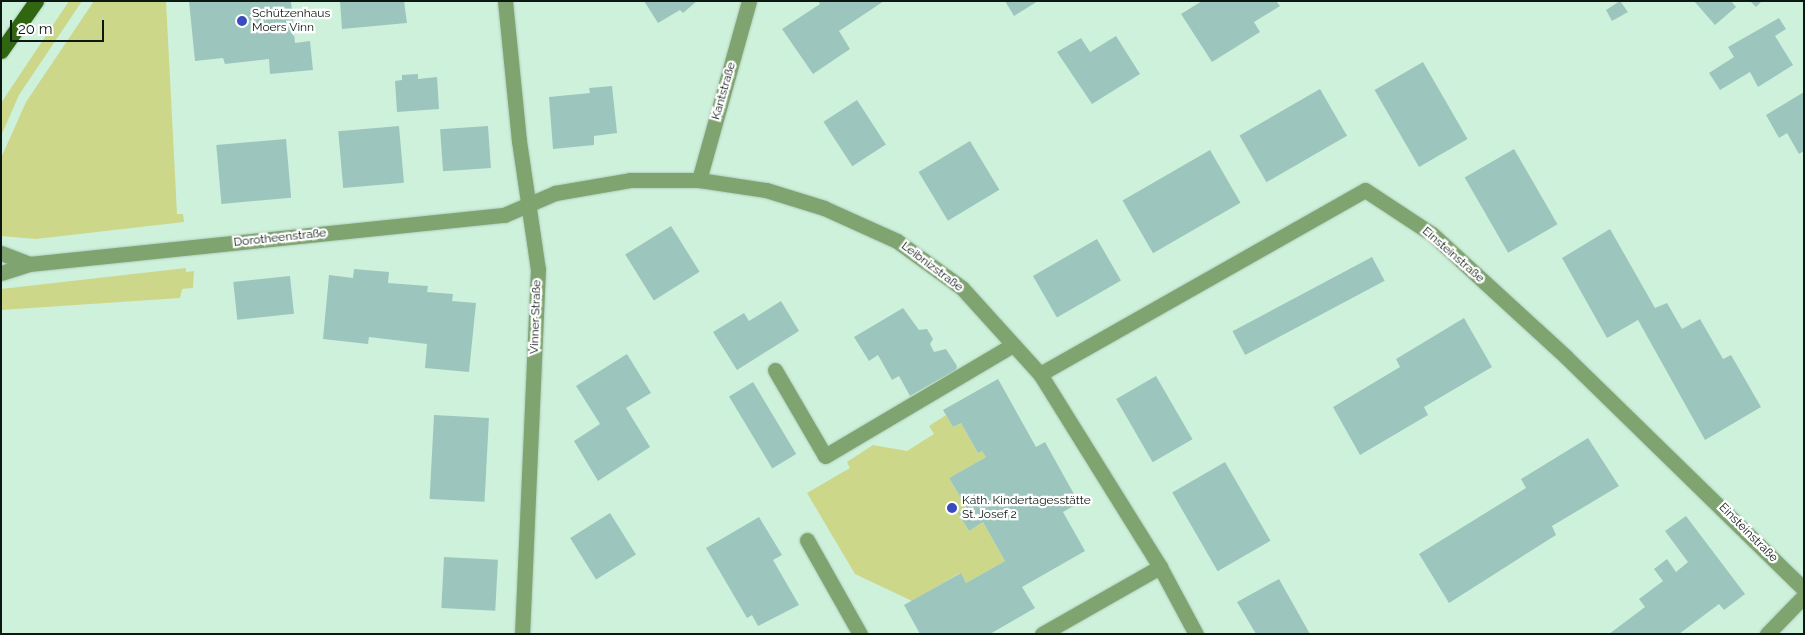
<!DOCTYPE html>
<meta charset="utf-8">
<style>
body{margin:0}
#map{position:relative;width:1805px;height:635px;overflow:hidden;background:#cef1dc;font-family:Raleway,sans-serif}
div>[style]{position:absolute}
.green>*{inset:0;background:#cdd78a}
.building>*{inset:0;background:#9cc6bd;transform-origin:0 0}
.roads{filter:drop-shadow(0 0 1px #afcebc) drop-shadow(0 0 1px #afcebc)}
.minor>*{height:15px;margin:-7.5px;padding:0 7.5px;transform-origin:7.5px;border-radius:7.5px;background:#7fa470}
.major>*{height:15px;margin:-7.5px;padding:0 7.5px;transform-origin:7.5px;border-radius:7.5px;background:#306610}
.dots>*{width:14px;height:14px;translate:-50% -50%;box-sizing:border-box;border:2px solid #fff;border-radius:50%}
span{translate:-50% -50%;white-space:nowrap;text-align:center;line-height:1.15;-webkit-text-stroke:4.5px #fff;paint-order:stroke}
.poi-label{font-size:12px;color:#0c1912}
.left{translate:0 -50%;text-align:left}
.street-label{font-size:12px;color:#0c1912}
.frame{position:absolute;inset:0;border:2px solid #0c1912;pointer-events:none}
.scale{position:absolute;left:10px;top:20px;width:94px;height:22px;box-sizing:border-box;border:2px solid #0c1912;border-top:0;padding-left:6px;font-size:15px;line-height:18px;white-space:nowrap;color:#0c1912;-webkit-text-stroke:4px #fff;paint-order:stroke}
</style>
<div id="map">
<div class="green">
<div style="clip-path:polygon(69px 1px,82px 1px,19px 95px,1px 136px,1px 103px)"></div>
<div style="clip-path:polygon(94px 1px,166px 1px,177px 214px,183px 214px,184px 222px,36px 239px,1px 236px,1px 158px,26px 102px)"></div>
<div style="clip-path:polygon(186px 268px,186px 272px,194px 271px,193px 288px,182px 289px,180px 298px,1px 310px,1px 289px)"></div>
<div style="clip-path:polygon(946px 415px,953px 427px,961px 423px,978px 453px,982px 451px,986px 457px,949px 478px,967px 508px,958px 513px,969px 531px,983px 522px,1005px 561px,966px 583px,960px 573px,912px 601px,855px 574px,807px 493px,850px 468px,847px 462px,873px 445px,907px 451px,934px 434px,929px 426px)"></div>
</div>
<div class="building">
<div style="clip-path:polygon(189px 1px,291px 1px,295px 43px,310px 41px,313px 70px,270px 74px,269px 59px,225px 64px,223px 58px,195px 61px)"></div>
<div style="clip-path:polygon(340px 1px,404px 1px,407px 23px,342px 29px)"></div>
<div style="clip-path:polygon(644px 1px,697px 1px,683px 13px,680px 10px,658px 23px)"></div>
<div style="clip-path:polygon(818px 1px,884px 1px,839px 31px,850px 49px,813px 74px,782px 29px,820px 4px)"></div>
<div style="clip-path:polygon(1005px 1px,1038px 1px,1014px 16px)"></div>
<div style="clip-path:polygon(1202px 1px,1276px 1px,1280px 6px,1254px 22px,1260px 32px,1212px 62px,1181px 14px)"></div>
<div style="clip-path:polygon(1620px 1px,1628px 12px,1612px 21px,1606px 10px)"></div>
<div style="clip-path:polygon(1694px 1px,1731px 1px,1736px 7px,1715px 25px)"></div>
<div style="clip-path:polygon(1750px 1px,1762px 1px,1756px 7px)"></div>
<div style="clip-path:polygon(1779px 18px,1786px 29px,1775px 36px,1793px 65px,1758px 87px,1750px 72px,1720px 90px,1709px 73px,1734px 57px,1728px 47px)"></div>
<div style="clip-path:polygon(1116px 36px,1140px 74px,1092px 104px,1057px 52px,1081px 38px,1090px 52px)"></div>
<div style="left:1423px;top:62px;width:89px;height:56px;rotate:60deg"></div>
<div style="clip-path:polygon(418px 74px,418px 79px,437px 77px,439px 109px,397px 112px,395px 81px,402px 80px,402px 75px)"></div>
<div style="clip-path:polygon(612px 86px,617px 133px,594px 136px,594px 145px,553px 149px,549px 97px,590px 93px,589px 88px)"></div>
<div style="left:1320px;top:89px;width:54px;height:93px;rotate:60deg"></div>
<div style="clip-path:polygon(1804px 92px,1804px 151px,1799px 154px,1787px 133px,1779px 138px,1766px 115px)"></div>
<div style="left:857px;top:100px;width:53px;height:40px;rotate:57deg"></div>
<div style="left:399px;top:126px;width:57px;height:61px;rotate:85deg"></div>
<div style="left:488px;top:126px;width:42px;height:48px;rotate:86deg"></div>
<div style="left:286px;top:139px;width:59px;height:70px;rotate:85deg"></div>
<div style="left:970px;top:141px;width:57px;height:60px;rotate:59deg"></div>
<div style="left:1514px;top:149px;width:87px;height:57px;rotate:60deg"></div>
<div style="left:1210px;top:150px;width:61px;height:101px;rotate:60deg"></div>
<div style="left:671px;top:226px;width:54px;height:54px;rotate:58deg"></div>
<div style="clip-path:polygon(1610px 229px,1655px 308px,1667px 303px,1682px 329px,1700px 319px,1723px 359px,1731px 355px,1761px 407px,1705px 440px,1638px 320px,1607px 338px,1562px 258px)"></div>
<div style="left:1097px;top:239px;width:48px;height:74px;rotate:60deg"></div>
<div style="left:1372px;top:257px;width:27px;height:158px;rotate:62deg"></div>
<div style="clip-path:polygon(354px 269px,389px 272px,388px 283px,428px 286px,427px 292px,453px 294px,452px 301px,476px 303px,469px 372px,425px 368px,427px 344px,369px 337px,368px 344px,323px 339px,329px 275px,353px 278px)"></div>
<div style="left:290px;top:276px;width:38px;height:57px;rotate:84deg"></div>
<div style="clip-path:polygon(781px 301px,799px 331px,737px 370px,713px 332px,744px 313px,749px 321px)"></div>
<div style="clip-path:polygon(903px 308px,919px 330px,927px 329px,933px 339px,930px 344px,934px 352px,946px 349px,957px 366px,956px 370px,910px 396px,899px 376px,892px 380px,878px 355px,869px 361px,854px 337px)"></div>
<div style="clip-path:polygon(1464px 318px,1492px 367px,1424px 407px,1428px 415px,1360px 455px,1333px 407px,1400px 367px,1396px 359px)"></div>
<div style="clip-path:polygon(627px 354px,651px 393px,626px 408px,650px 447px,598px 481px,574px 441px,600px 424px,576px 386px)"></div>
<div style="left:1156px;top:376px;width:73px;height:46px;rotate:60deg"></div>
<div style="clip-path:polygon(998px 379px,1036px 447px,1045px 442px,1079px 503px,1063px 512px,1085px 551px,1022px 587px,1035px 608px,990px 634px,920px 634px,904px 605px,961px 573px,966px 583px,1005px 561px,983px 522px,969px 531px,958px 513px,967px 508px,949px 478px,986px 457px,982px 451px,978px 453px,961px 423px,953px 427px,943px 410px)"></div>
<div style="left:753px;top:382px;width:84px;height:28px;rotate:59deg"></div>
<div style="left:434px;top:415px;width:55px;height:84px;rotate:3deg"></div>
<div style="clip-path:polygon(1588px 438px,1619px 486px,1552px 526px,1556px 535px,1449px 603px,1419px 554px,1526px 488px,1521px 479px)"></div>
<div style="left:1225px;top:462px;width:91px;height:61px;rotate:60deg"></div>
<div style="left:610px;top:513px;width:49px;height:47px;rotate:58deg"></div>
<div style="clip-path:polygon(1686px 516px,1745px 594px,1724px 610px,1719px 604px,1679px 634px,1609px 634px,1645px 607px,1639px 599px,1663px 581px,1654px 569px,1667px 559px,1676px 572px,1688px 562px,1665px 531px)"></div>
<div style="clip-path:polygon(759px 517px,782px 555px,773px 560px,799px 605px,758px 626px,752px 615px,747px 618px,706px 548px)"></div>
<div style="left:444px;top:557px;width:54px;height:51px;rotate:3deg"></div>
<div style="clip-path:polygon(1279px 579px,1297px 611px,1310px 634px,1256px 634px,1237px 602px)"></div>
</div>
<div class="roads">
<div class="minor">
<div style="left:505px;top:1px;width:141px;rotate:84.3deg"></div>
<div style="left:519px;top:141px;width:129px;rotate:81.6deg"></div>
<div style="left:538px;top:269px;width:365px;rotate:92.5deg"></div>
<div style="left:699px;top:180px;width:186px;rotate:-74.4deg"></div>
<div style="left:1px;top:253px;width:30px;rotate:21deg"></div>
<div style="left:29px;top:264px;width:29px;rotate:162deg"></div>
<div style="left:29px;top:264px;width:478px;rotate:-5.9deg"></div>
<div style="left:504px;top:215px;width:56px;rotate:-23.3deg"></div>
<div style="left:555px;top:193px;width:76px;rotate:-9.8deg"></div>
<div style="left:630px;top:180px;width:69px"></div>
<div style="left:699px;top:180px;width:68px;rotate:8.5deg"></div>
<div style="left:766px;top:190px;width:61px;rotate:17.2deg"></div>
<div style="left:824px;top:208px;width:80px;rotate:24.3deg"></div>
<div style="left:897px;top:241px;width:80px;rotate:35.9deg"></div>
<div style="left:962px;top:288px;width:116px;rotate:47.8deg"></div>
<div style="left:1040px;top:374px;width:227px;rotate:58.1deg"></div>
<div style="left:1160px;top:567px;width:76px;rotate:61.8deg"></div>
<div style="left:775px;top:370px;width:99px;rotate:59.8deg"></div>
<div style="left:825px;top:456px;width:218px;rotate:-30.6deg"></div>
<div style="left:1040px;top:374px;width:373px;rotate:-29.5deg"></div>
<div style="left:1365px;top:190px;width:80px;rotate:33.3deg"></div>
<div style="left:1432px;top:234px;width:182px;rotate:42.5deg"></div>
<div style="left:1566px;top:357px;width:332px;rotate:44.3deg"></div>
<div style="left:807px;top:540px;width:108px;rotate:60.6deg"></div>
<div style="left:1042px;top:634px;width:136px;rotate:-29.6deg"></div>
<div style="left:1767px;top:634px;width:53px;rotate:-45.8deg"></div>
</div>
<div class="major">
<div style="left:1px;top:51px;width:61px;rotate:-55deg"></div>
</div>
</div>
<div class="dots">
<div style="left:242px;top:21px;background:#394bbe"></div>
<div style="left:952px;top:508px;background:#394bbe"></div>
</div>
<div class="poi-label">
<span class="left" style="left:252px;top:21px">Schützenhaus<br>Moers Vinn</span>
<span class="left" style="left:962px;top:508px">Kath. Kindertagesstätte<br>St. Josef 2</span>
</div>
<div class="street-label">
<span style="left:724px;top:91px;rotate:-74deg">Kantstraße</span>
<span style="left:280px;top:238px;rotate:-6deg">Dorotheenstraße</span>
<span style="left:1453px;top:255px;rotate:41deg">Einsteinstraße</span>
<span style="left:932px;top:267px;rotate:37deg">Leibnizstraße</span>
<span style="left:536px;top:317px;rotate:-88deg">Vinner Straße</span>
<span style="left:1748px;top:533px;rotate:45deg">Einsteinstraße</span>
</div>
<div class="frame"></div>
<div class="scale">20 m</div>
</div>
